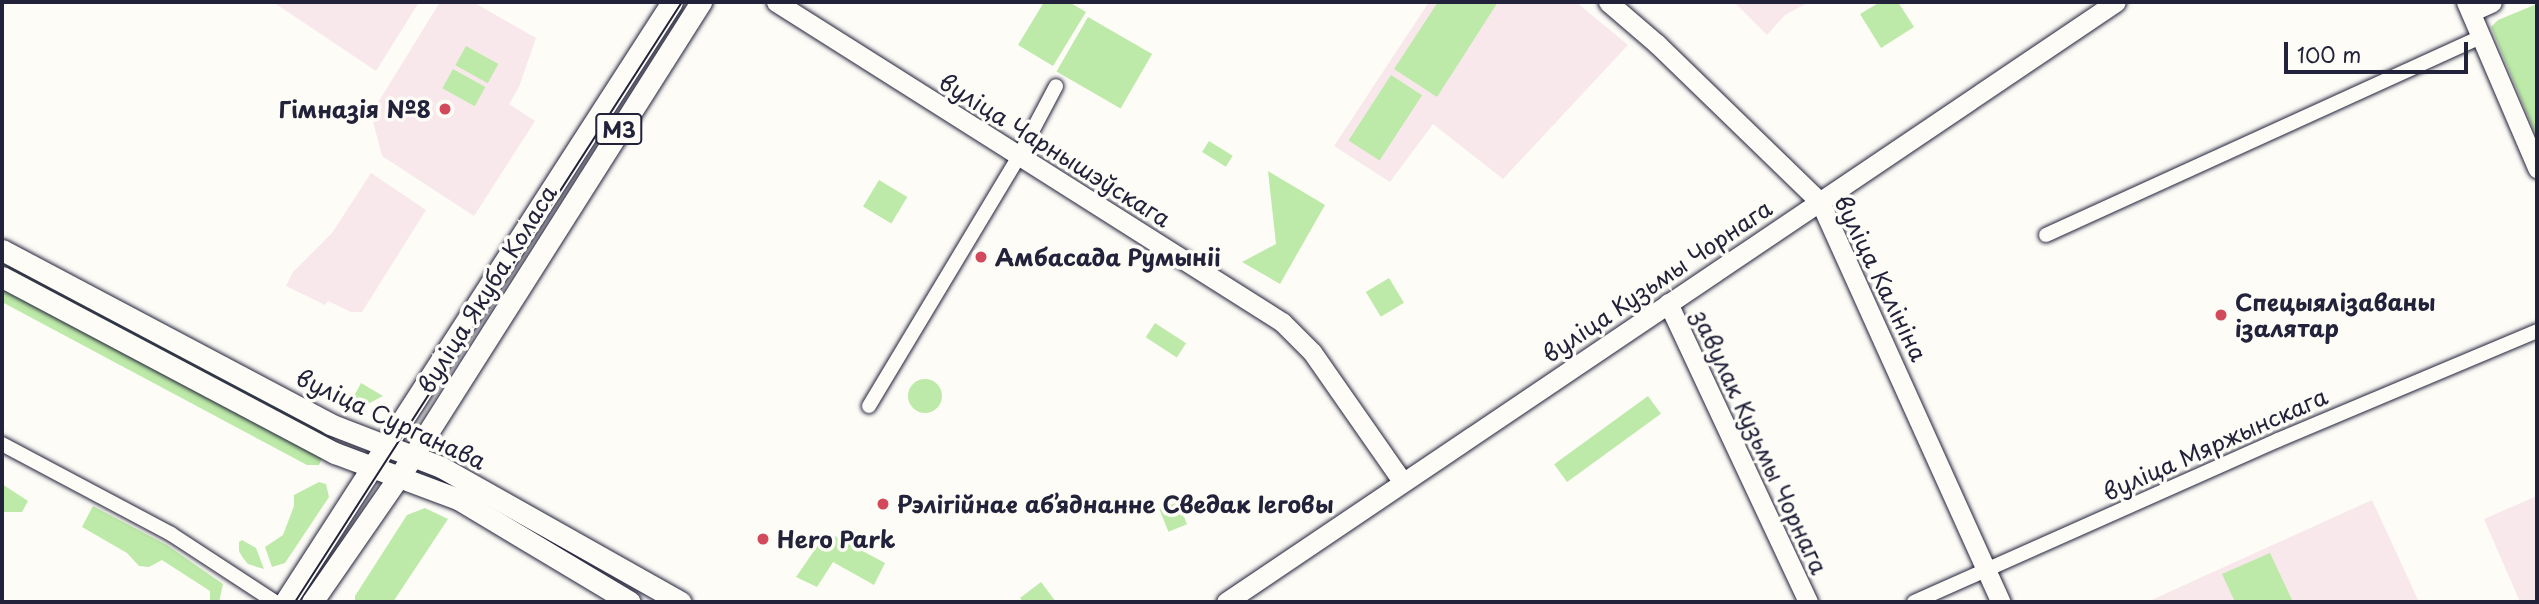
<!DOCTYPE html>
<meta charset="utf-8">
<style>
body{margin:0}
#map{position:relative;width:2539px;height:604px;overflow:hidden;background:#fdfcf7;font-family:"Playpen Sans",sans-serif}
div>[style]{position:absolute}
.built>*{inset:0;background:#f9e8eb}
.green>*{inset:0;background:#bdeaa8;transform-origin:0 0}
.round{border-radius:50%}
.roads{filter:drop-shadow(0 0 2px #22223b) drop-shadow(0 0 2px #22223b)}
.street>*{height:14px;margin:-7px;padding:0 7px;transform-origin:7px;border-radius:7px;background:#fdfcf7}
.secondary>*{height:19px;margin:-9.5px;padding:0 9.5px;transform-origin:9.5px;border-radius:9.5px;background:#fdfcf7}
.primary>*{height:21px;margin:-10.5px;padding:0 10.5px;transform-origin:10.5px;border-radius:10.5px;background:#fdfcf7}
.tram>*{height:2px;margin:-1px;padding:0 1px;transform-origin:1px;border-radius:1px;background:#22223b}
.dots>*{width:19px;height:19px;translate:-50% -50%;box-sizing:border-box;border:4px solid #fdfcf7;border-radius:50%}
span{translate:-50% -50%;white-space:nowrap;text-align:center;line-height:1.15;-webkit-text-stroke:7px #fdfcf7;paint-order:stroke}
.shield-label span{padding:2px 5px;background:#fdfcf7;border:2px solid;border-radius:5px;-webkit-text-stroke-width:0}
.shield-label{font-size:21px;color:#22223b;font-weight:700}
.poi-label{font-size:23px;color:#22223b;font-weight:700}
.right{translate:-100% -50%;text-align:right}
.left{translate:0 -50%;text-align:left}
.street-label{font-size:23px;color:#22223b}
.frame{position:absolute;inset:0;border:4px solid #22223b;pointer-events:none}
.scale{position:absolute;left:2284px;top:42px;width:184px;height:32px;box-sizing:border-box;border:4px solid #22223b;border-top:0;padding-left:9px;font-size:21px;line-height:24px;white-space:nowrap;color:#22223b;-webkit-text-stroke:5px #fdfcf7;paint-order:stroke}
</style>
<div id="map">
<div class="built">
<div style="clip-path:polygon(273px 2px,419px 2px,376px 71px)"></div>
<div style="clip-path:polygon(440px 2px,473px 2px,536px 38px,519px 87px,509px 104px,535px 121px,474px 216px,382px 156px,371px 114px)"></div>
<div style="clip-path:polygon(1429px 2px,1576px 2px,1628px 45px,1503px 179px,1433px 124px,1390px 182px,1334px 146px)"></div>
<div style="clip-path:polygon(1734px 2px,1809px 2px,1785px 15px,1767px 35px)"></div>
<div style="clip-path:polygon(371px 173px,426px 210px,362px 312px,351px 312px,328px 301px,325px 305px,286px 286px,293px 272px,332px 233px)"></div>
<div style="clip-path:polygon(2537px 496px,2537px 602px,2520px 602px,2484px 519px)"></div>
<div style="clip-path:polygon(2372px 500px,2419px 602px,2147px 602px)"></div>
</div>
<div class="green">
<div style="clip-path:polygon(1044px 2px,1069px 2px,1086px 12px,1053px 66px,1018px 45px)"></div>
<div style="clip-path:polygon(1438px 2px,1498px 2px,1437px 97px,1394px 69px)"></div>
<div style="clip-path:polygon(1880px 2px,1898px 2px,1914px 27px,1881px 48px,1860px 14px)"></div>
<div style="clip-path:polygon(2537px 4px,2537px 137px,2491px 27px,2498px 20px)"></div>
<div style="left:1088px;top:17px;width:74px;height:63px;rotate:30deg"></div>
<div style="left:466px;top:46px;width:37px;height:22px;rotate:29deg"></div>
<div style="left:453px;top:69px;width:37px;height:22px;rotate:29deg"></div>
<div style="left:1391px;top:75px;width:37px;height:78px;rotate:33deg"></div>
<div style="left:1209px;top:141px;width:28px;height:13px;rotate:32deg"></div>
<div style="clip-path:polygon(1268px 171px,1325px 205px,1280px 284px,1242px 262px,1276px 244px)"></div>
<div style="left:879px;top:180px;width:33px;height:31px;rotate:31deg"></div>
<div style="left:2px;top:259px;width:377px;height:8px;rotate:28deg"></div>
<div style="left:1389px;top:278px;width:29px;height:27px;rotate:59deg"></div>
<div style="clip-path:polygon(2px 286px,323px 456px,319px 465px,307px 465px,2px 302px)"></div>
<div style="left:1155px;top:323px;width:37px;height:17px;rotate:33deg"></div>
<div class="round" style="left:908px;top:379px;width:34px;height:34px"></div>
<div style="clip-path:polygon(361px 383px,383px 396px,364px 406px,352px 400px)"></div>
<div style="left:1648px;top:396px;width:22px;height:116px;rotate:54deg"></div>
<div style="clip-path:polygon(319px 482px,326px 484px,329px 497px,285px 563px,272px 567px,265px 547px,283px 535px,294px 506px,294px 495px)"></div>
<div style="clip-path:polygon(2px 484px,28px 501px,22px 512px,2px 512px)"></div>
<div style="left:1178px;top:502px;width:24px;height:20px;rotate:68deg"></div>
<div style="clip-path:polygon(93px 506px,167px 545px,223px 584px,219px 602px,210px 602px,210px 591px,162px 560px,149px 567px,139px 566px,127px 553px,82px 527px)"></div>
<div style="clip-path:polygon(425px 508px,448px 519px,393px 602px,355px 602px,355px 596px,407px 515px)"></div>
<div style="clip-path:polygon(827px 532px,885px 563px,874px 585px,833px 562px,817px 587px,796px 577px)"></div>
<div style="clip-path:polygon(242px 540px,256px 548px,264px 569px,248px 564px,243px 558px,239px 551px,239px 542px)"></div>
<div style="clip-path:polygon(2270px 553px,2293px 602px,2235px 602px,2222px 574px)"></div>
<div style="clip-path:polygon(1041px 582px,1056px 602px,1023px 602px,1020px 598px)"></div>
</div>
<div class="roads">
<div class="street">
<div style="left:2046px;top:235px;width:480px;rotate:-24.5deg"></div>
<div style="left:869px;top:406px;width:292px;rotate:-59deg"></div>
<div style="left:1019px;top:156px;width:79px;rotate:-62.1deg"></div>
<div style="left:2px;top:444px;width:191px;rotate:28deg"></div>
<div style="left:171px;top:534px;width:124px;rotate:33.2deg"></div>
<div style="left:1914px;top:602px;width:398px;rotate:-24deg"></div>
<div style="left:2278px;top:440px;width:281px;rotate:-22.8deg"></div>
</div>
<div class="secondary">
<div style="left:776px;top:2px;width:599px;rotate:32.31deg"></div>
<div style="left:1282px;top:322px;width:42px;rotate:45deg"></div>
<div style="left:1312px;top:352px;width:157px;rotate:55.1deg"></div>
<div style="left:1608px;top:2px;width:65px;rotate:40.6deg"></div>
<div style="left:1657px;top:44px;width:227px;rotate:44.1deg"></div>
<div style="left:1820px;top:202px;width:439px;rotate:65.7deg"></div>
<div style="left:2466px;top:2px;width:181px;rotate:66.8deg"></div>
<div style="left:2471px;top:12px;width:23px;rotate:-25deg"></div>
<div style="left:1668px;top:303px;width:330px;rotate:64.9deg"></div>
<div style="left:1226px;top:602px;width:1073px;rotate:-33.99deg"></div>
</div>
<div class="primary">
<div style="left:2px;top:250px;width:371px;rotate:27.9deg"></div>
<div style="left:330px;top:424px;width:119px;rotate:21.2deg"></div>
<div style="left:441px;top:467px;width:275px;rotate:29.4deg"></div>
<div style="left:2px;top:277px;width:377px;rotate:27.9deg"></div>
<div style="left:335px;top:453px;width:131px;rotate:20.5deg"></div>
<div style="left:458px;top:499px;width:200px;rotate:30.9deg"></div>
<div style="left:285px;top:602px;width:714px;rotate:-57.18deg"></div>
<div style="left:312px;top:602px;width:178px;rotate:-55.3deg"></div>
<div style="left:413px;top:456px;width:538px;rotate:-57.61deg"></div>
</div>
</div>
<div class="tram">
<div style="left:295px;top:602px;width:714px;rotate:-57.18deg"></div>
</div>
<div class="dots">
<div style="left:445px;top:109px;background:#d1495b"></div>
<div style="left:981px;top:257px;background:#d1495b"></div>
<div style="left:2221px;top:315px;background:#d1495b"></div>
<div style="left:883px;top:504px;background:#d1495b"></div>
<div style="left:763px;top:539px;background:#d1495b"></div>
</div>
<div class="shield-label">
<span style="left:619px;top:129px">М3</span>
</div>
<div class="poi-label">
<span class="right" style="left:431px;top:109px">Гімназія №8</span>
<span class="left" style="left:995px;top:257px">Амбасада Румыніі</span>
<span class="left" style="left:2235px;top:315px">Спецыялізаваны<br>ізалятар</span>
<span class="left" style="left:897px;top:504px">Рэлігійнае абʼяднанне Сведак Іеговы</span>
<span class="left" style="left:777px;top:539px">Hero Park</span>
</div>
<div class="street-label">
<span style="left:1055px;top:150px;rotate:32deg">вуліца Чарнышэўскага</span>
<span style="left:1881px;top:278px;rotate:64deg">вуліца Калініна</span>
<span style="left:1657px;top:281px;rotate:-34deg">вуліца Кузьмы Чорнага</span>
<span style="left:487px;top:289px;rotate:-58deg">вуліца Якуба Коласа</span>
<span style="left:391px;top:419px;rotate:25deg">вуліца Сурганава</span>
<span style="left:1760px;top:442px;rotate:65deg">завулак Кузьмы Чорнага</span>
<span style="left:2215px;top:444px;rotate:-24deg">вуліца Мяржынскага</span>
</div>
<div class="frame"></div>
<div class="scale">100 m</div>
</div>
